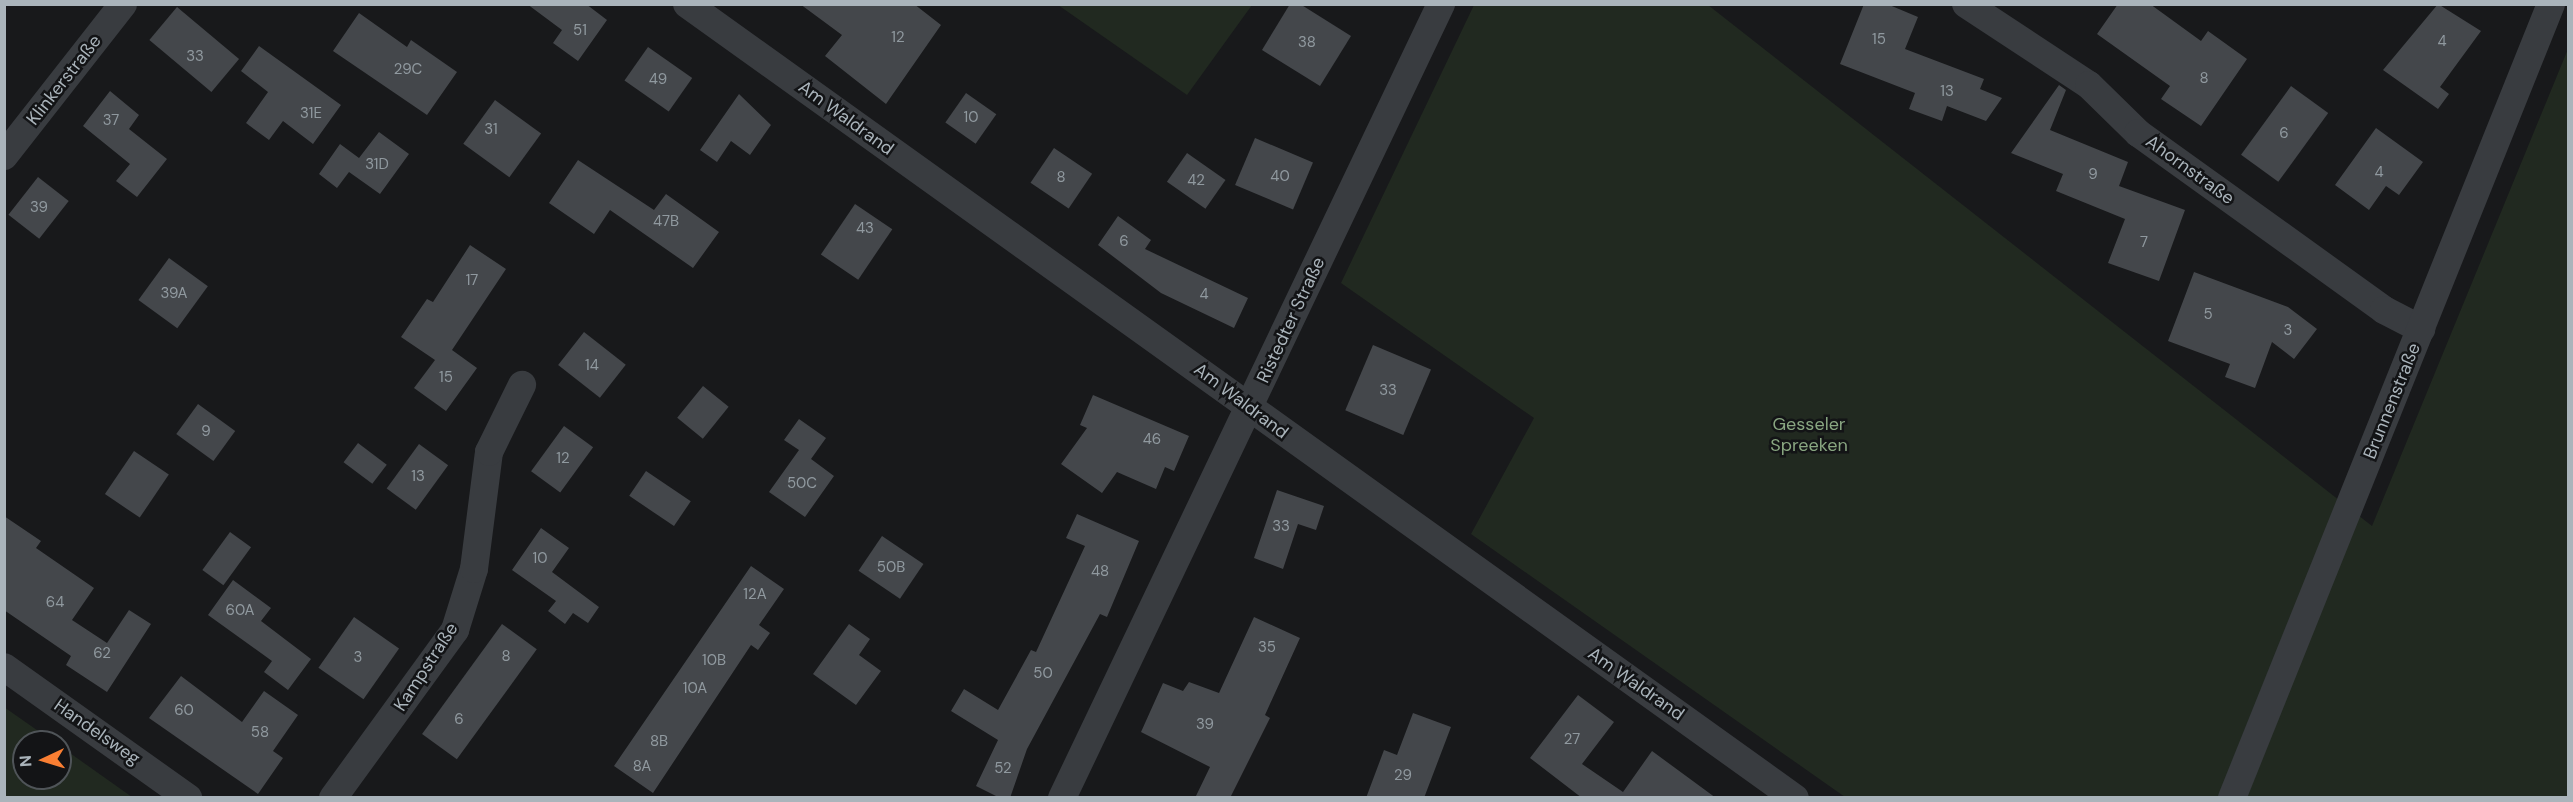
<!DOCTYPE html>
<meta charset="utf-8">
<style>
body{margin:0}
#map{position:relative;width:2573px;height:802px;overflow:hidden;background:#18191b;font-family:"DM Sans",sans-serif}
div>[style]{position:absolute}
.green>*{inset:0;background:#212920}
.building>*{inset:0;background:#44474b;transform-origin:0 0}
.minor>*{height:28px;margin:-14px;padding:0 14px;transform-origin:14px;border-radius:14px;background:#393c40}
span{translate:-50% -50%;white-space:nowrap;text-align:center;line-height:1.15;-webkit-text-stroke:5px #131416;paint-order:stroke}
.number-label{font-size:15px;color:#90999f}
.number-label span{-webkit-text-stroke-width:0}
.street-label{font-size:18px;color:#aab4bb}
.park-label{font-size:18px;color:#89a681}
.frame{position:absolute;inset:0;border:6px solid #aab4bb;pointer-events:none}
.north{position:absolute;left:12px;top:730px;width:60px;height:60px;box-sizing:border-box;background:#131416;border:2px solid #4f5458;border-radius:50%;rotate:266deg;font-size:16px;font-weight:700;line-height:24px;text-align:center;color:#aab4bb}
.north::after{content:'';display:block;margin:auto;width:21px;height:27px;background:#f97f33;clip-path:polygon(50% 0,100% 100%,50% 72%,0 100%)}
</style>
<div id="map">
<div class="green">
<div style="clip-path:polygon(1058px 5px,1252px 4px,1252px 5px,1187px 95px)"></div>
<div style="clip-path:polygon(1474px 5px,1708px 5px,2372px 526px,2568px 49px,2568px 797px,1845px 797px,1471px 534px,1534px 418px,1341px 283px)"></div>
<div style="clip-path:polygon(4px 707px,54px 742px,24px 742px,24px 778px,60px 778px,60px 746px,132px 797px,5px 797px)"></div>
</div>
<div class="building">
<div style="clip-path:polygon(527px 4px,586px 4px,607px 20px,578px 61px,553px 43px,562px 30px)"></div>
<div style="clip-path:polygon(800px 4px,914px 4px,941px 25px,886px 104px,825px 56px,842px 35px)"></div>
<div style="clip-path:polygon(1290px 4px,1300px 4px,1351px 36px,1320px 86px,1262px 50px)"></div>
<div style="clip-path:polygon(1864px 4px,1887px 4px,1918px 17px,1905px 49px,1984px 79px,1980px 89px,2002px 98px,1986px 121px,1947px 106px,1942px 121px,1909px 109px,1915px 93px,1840px 64px)"></div>
<div style="clip-path:polygon(2118px 4px,2150px 4px,2201px 41px,2208px 31px,2247px 59px,2201px 126px,2161px 99px,2170px 86px,2097px 34px)"></div>
<div style="clip-path:polygon(2438px 4px,2481px 31px,2440px 87px,2449px 94px,2438px 109px,2383px 70px)"></div>
<div style="left:177px;top:7px;width:81px;height:43px;rotate:40deg"></div>
<div style="clip-path:polygon(359px 13px,407px 47px,411px 40px,457px 72px,427px 115px,333px 51px)"></div>
<div style="clip-path:polygon(259px 46px,341px 105px,313px 144px,283px 121px,269px 140px,246px 123px,268px 92px,241px 71px)"></div>
<div style="left:648px;top:47px;width:54px;height:41px;rotate:35deg"></div>
<div style="clip-path:polygon(2059px 85px,2066px 90px,2050px 130px,2128px 162px,2119px 186px,2185px 210px,2159px 281px,2108px 263px,2125px 219px,2056px 191px,2063px 174px,2011px 153px)"></div>
<div style="left:2291px;top:86px;width:46px;height:85px;rotate:36deg"></div>
<div style="clip-path:polygon(110px 91px,139px 115px,129px 129px,167px 159px,137px 197px,116px 181px,130px 164px,83px 126px)"></div>
<div style="left:966px;top:93px;width:37px;height:36px;rotate:35deg"></div>
<div style="clip-path:polygon(739px 94px,771px 125px,750px 155px,731px 141px,717px 162px,700px 150px)"></div>
<div style="left:495px;top:100px;width:57px;height:54px;rotate:36deg"></div>
<div style="clip-path:polygon(2376px 128px,2423px 162px,2399px 195px,2386px 186px,2369px 210px,2335px 185px)"></div>
<div style="clip-path:polygon(379px 132px,409px 154px,380px 194px,349px 172px,337px 188px,319px 174px,340px 144px,359px 158px)"></div>
<div style="left:1255px;top:138px;width:63px;height:51px;rotate:23deg"></div>
<div style="left:1054px;top:148px;width:46px;height:42px;rotate:34deg"></div>
<div style="left:1187px;top:153px;width:47px;height:35px;rotate:35deg"></div>
<div style="clip-path:polygon(578px 160px,654px 210px,666px 194px,719px 232px,693px 268px,610px 210px,594px 234px,549px 203px)"></div>
<div style="left:38px;top:177px;width:39px;height:48px;rotate:38deg"></div>
<div style="left:855px;top:204px;width:45px;height:61px;rotate:34deg"></div>
<div style="clip-path:polygon(1118px 216px,1151px 240px,1145px 249px,1248px 298px,1234px 328px,1161px 293px,1098px 245px)"></div>
<div style="clip-path:polygon(470px 245px,506px 269px,452px 350px,477px 368px,446px 411px,414px 388px,435px 360px,401px 337px,427px 299px,433px 302px)"></div>
<div style="left:169px;top:258px;width:48px;height:52px;rotate:36deg"></div>
<div style="clip-path:polygon(2194px 272px,2288px 307px,2317px 329px,2294px 359px,2272px 342px,2255px 388px,2225px 377px,2230px 364px,2168px 341px)"></div>
<div style="left:584px;top:332px;width:53px;height:42px;rotate:38deg"></div>
<div style="left:1373px;top:345px;width:63px;height:71px;rotate:23deg"></div>
<div style="left:703px;top:386px;width:33px;height:41px;rotate:39deg"></div>
<div style="clip-path:polygon(1093px 395px,1189px 436px,1174px 471px,1165px 467px,1156px 489px,1117px 472px,1102px 493px,1061px 464px,1087px 428px,1080px 425px)"></div>
<div style="left:198px;top:404px;width:46px;height:37px;rotate:36deg"></div>
<div style="clip-path:polygon(799px 419px,826px 438px,811px 459px,807px 456px,834px 476px,805px 517px,769px 492px,799px 450px,784px 440px)"></div>
<div style="left:564px;top:426px;width:36px;height:56px;rotate:36deg"></div>
<div style="left:358px;top:443px;width:36px;height:24px;rotate:37deg"></div>
<div style="left:419px;top:444px;width:36px;height:55px;rotate:36deg"></div>
<div style="left:134px;top:451px;width:42px;height:52px;rotate:34deg"></div>
<div style="left:646px;top:471px;width:54px;height:30px;rotate:34deg"></div>
<div style="clip-path:polygon(1277px 490px,1324px 506px,1316px 530px,1298px 524px,1283px 569px,1254px 558px)"></div>
<div style="clip-path:polygon(1077px 514px,1139px 541px,1107px 617px,1100px 614px,1027px 749px,1010px 798px,1000px 798px,976px 786px,998px 740px,951px 711px,964px 689px,998px 710px,1031px 650px,1036px 652px,1085px 546px,1066px 538px)"></div>
<div style="clip-path:polygon(4px 516px,41px 541px,36px 548px,94px 588px,72px 620px,107px 643px,129px 610px,151px 624px,107px 692px,66px 665px,71px 656px,4px 610px)"></div>
<div style="clip-path:polygon(541px 528px,569px 548px,552px 572px,599px 607px,588px 623px,573px 613px,565px 624px,548px 611px,556px 601px,512px 570px)"></div>
<div style="left:230px;top:532px;width:26px;height:47px;rotate:36deg"></div>
<div style="left:882px;top:536px;width:50px;height:42px;rotate:34deg"></div>
<div style="clip-path:polygon(751px 566px,784px 589px,759px 625px,770px 633px,758px 650px,751px 645px,653px 793px,614px 766px)"></div>
<div style="clip-path:polygon(233px 580px,271px 608px,261px 621px,311px 659px,288px 690px,264px 672px,272px 661px,208px 615px)"></div>
<div style="left:354px;top:617px;width:55px;height:62px;rotate:35deg"></div>
<div style="clip-path:polygon(1254px 617px,1300px 638px,1265px 715px,1270px 718px,1230px 798px,1195px 798px,1210px 767px,1141px 732px,1163px 683px,1183px 691px,1189px 682px,1219px 693px)"></div>
<div style="left:502px;top:624px;width:43px;height:136px;rotate:36deg"></div>
<div style="clip-path:polygon(849px 624px,870px 639px,859px 655px,881px 671px,856px 705px,813px 674px)"></div>
<div style="clip-path:polygon(181px 676px,242px 722px,264px 691px,298px 715px,273px 751px,283px 758px,258px 794px,149px 718px)"></div>
<div style="clip-path:polygon(1578px 695px,1614px 722px,1582px 764px,1623px 792px,1652px 751px,1716px 798px,1582px 798px,1530px 758px)"></div>
<div style="clip-path:polygon(1413px 713px,1451px 727px,1424px 798px,1366px 798px,1384px 750px,1397px 755px)"></div>
</div>
<div class="minor">
<div style="left:687px;top:4px;width:1363px;rotate:35.63deg"></div>
<div style="left:1966px;top:4px;width:147px;rotate:33.4deg"></div>
<div style="left:2089px;top:85px;width:69px;rotate:44.4deg"></div>
<div style="left:2138px;top:133px;width:303px;rotate:35.7deg"></div>
<div style="left:2384px;top:310px;width:42px;rotate:27.2deg"></div>
<div style="left:4px;top:156px;width:193px;rotate:-51.9deg"></div>
<div style="left:4px;top:667px;width:226px;rotate:35.4deg"></div>
<div style="left:333px;top:798px;width:208px;rotate:-54deg"></div>
<div style="left:455px;top:630px;width:64px;rotate:-72.7deg"></div>
<div style="left:474px;top:569px;width:118px;rotate:-82.7deg"></div>
<div style="left:489px;top:452px;width:75px;rotate:-63.8deg"></div>
<div style="left:1062px;top:798px;width:880px;rotate:-64.48deg"></div>
<div style="left:2232px;top:798px;width:856px;rotate:-68.11deg"></div>
</div>
<div class="number-label">
<span style="left:580px;top:31px">51</span>
<span style="left:898px;top:38px">12</span>
<span style="left:1879px;top:40px">15</span>
<span style="left:2442px;top:42px">4</span>
<span style="left:1307px;top:43px">38</span>
<span style="left:195px;top:57px">33</span>
<span style="left:408px;top:70px">29C</span>
<span style="left:2204px;top:79px">8</span>
<span style="left:658px;top:80px">49</span>
<span style="left:1947px;top:92px">13</span>
<span style="left:311px;top:114px">31E</span>
<span style="left:971px;top:118px">10</span>
<span style="left:111px;top:121px">37</span>
<span style="left:491px;top:130px">31</span>
<span style="left:2284px;top:134px">6</span>
<span style="left:377px;top:165px">31D</span>
<span style="left:2379px;top:173px">4</span>
<span style="left:2093px;top:175px">9</span>
<span style="left:1280px;top:177px">40</span>
<span style="left:1061px;top:178px">8</span>
<span style="left:1196px;top:181px">42</span>
<span style="left:39px;top:208px">39</span>
<span style="left:666px;top:222px">47B</span>
<span style="left:865px;top:229px">43</span>
<span style="left:1124px;top:242px">6</span>
<span style="left:2144px;top:243px">7</span>
<span style="left:472px;top:281px">17</span>
<span style="left:174px;top:294px">39A</span>
<span style="left:1204px;top:295px">4</span>
<span style="left:2208px;top:315px">5</span>
<span style="left:2288px;top:331px">3</span>
<span style="left:592px;top:366px">14</span>
<span style="left:446px;top:378px">15</span>
<span style="left:1388px;top:391px">33</span>
<span style="left:206px;top:432px">9</span>
<span style="left:1152px;top:440px">46</span>
<span style="left:563px;top:459px">12</span>
<span style="left:418px;top:477px">13</span>
<span style="left:802px;top:484px">50C</span>
<span style="left:1281px;top:527px">33</span>
<span style="left:540px;top:559px">10</span>
<span style="left:891px;top:568px">50B</span>
<span style="left:1100px;top:572px">48</span>
<span style="left:755px;top:595px">12A</span>
<span style="left:55px;top:603px">64</span>
<span style="left:240px;top:611px">60A</span>
<span style="left:1267px;top:648px">35</span>
<span style="left:102px;top:654px">62</span>
<span style="left:506px;top:657px">8</span>
<span style="left:358px;top:658px">3</span>
<span style="left:714px;top:661px">10B</span>
<span style="left:1043px;top:674px">50</span>
<span style="left:695px;top:689px">10A</span>
<span style="left:184px;top:711px">60</span>
<span style="left:459px;top:720px">6</span>
<span style="left:1205px;top:725px">39</span>
<span style="left:260px;top:733px">58</span>
<span style="left:1572px;top:740px">27</span>
<span style="left:659px;top:742px">8B</span>
<span style="left:642px;top:767px">8A</span>
<span style="left:1003px;top:769px">52</span>
<span style="left:1403px;top:776px">29</span>
</div>
<div class="street-label">
<span style="left:64px;top:80px;rotate:-52deg">Klinkerstraße</span>
<span style="left:846px;top:118px;rotate:36deg">Am Waldrand</span>
<span style="left:2190px;top:170px;rotate:36deg">Ahornstraße</span>
<span style="left:1291px;top:320px;rotate:-65deg">Ristedter Straße</span>
<span style="left:1241px;top:401px;rotate:37deg">Am Waldrand</span>
<span style="left:2392px;top:401px;rotate:-68deg">Brunnenstraße</span>
<span style="left:426px;top:667px;rotate:-57deg">Kampstraße</span>
<span style="left:1636px;top:684px;rotate:35deg">Am Waldrand</span>
<span style="left:97px;top:732px;rotate:35deg">Handelsweg</span>
</div>
<div class="park-label">
<span style="left:1809px;top:435px">Gesseler<br>Spreeken</span>
</div>
<div class="frame"></div>
<div class="north">N</div>
</div>
